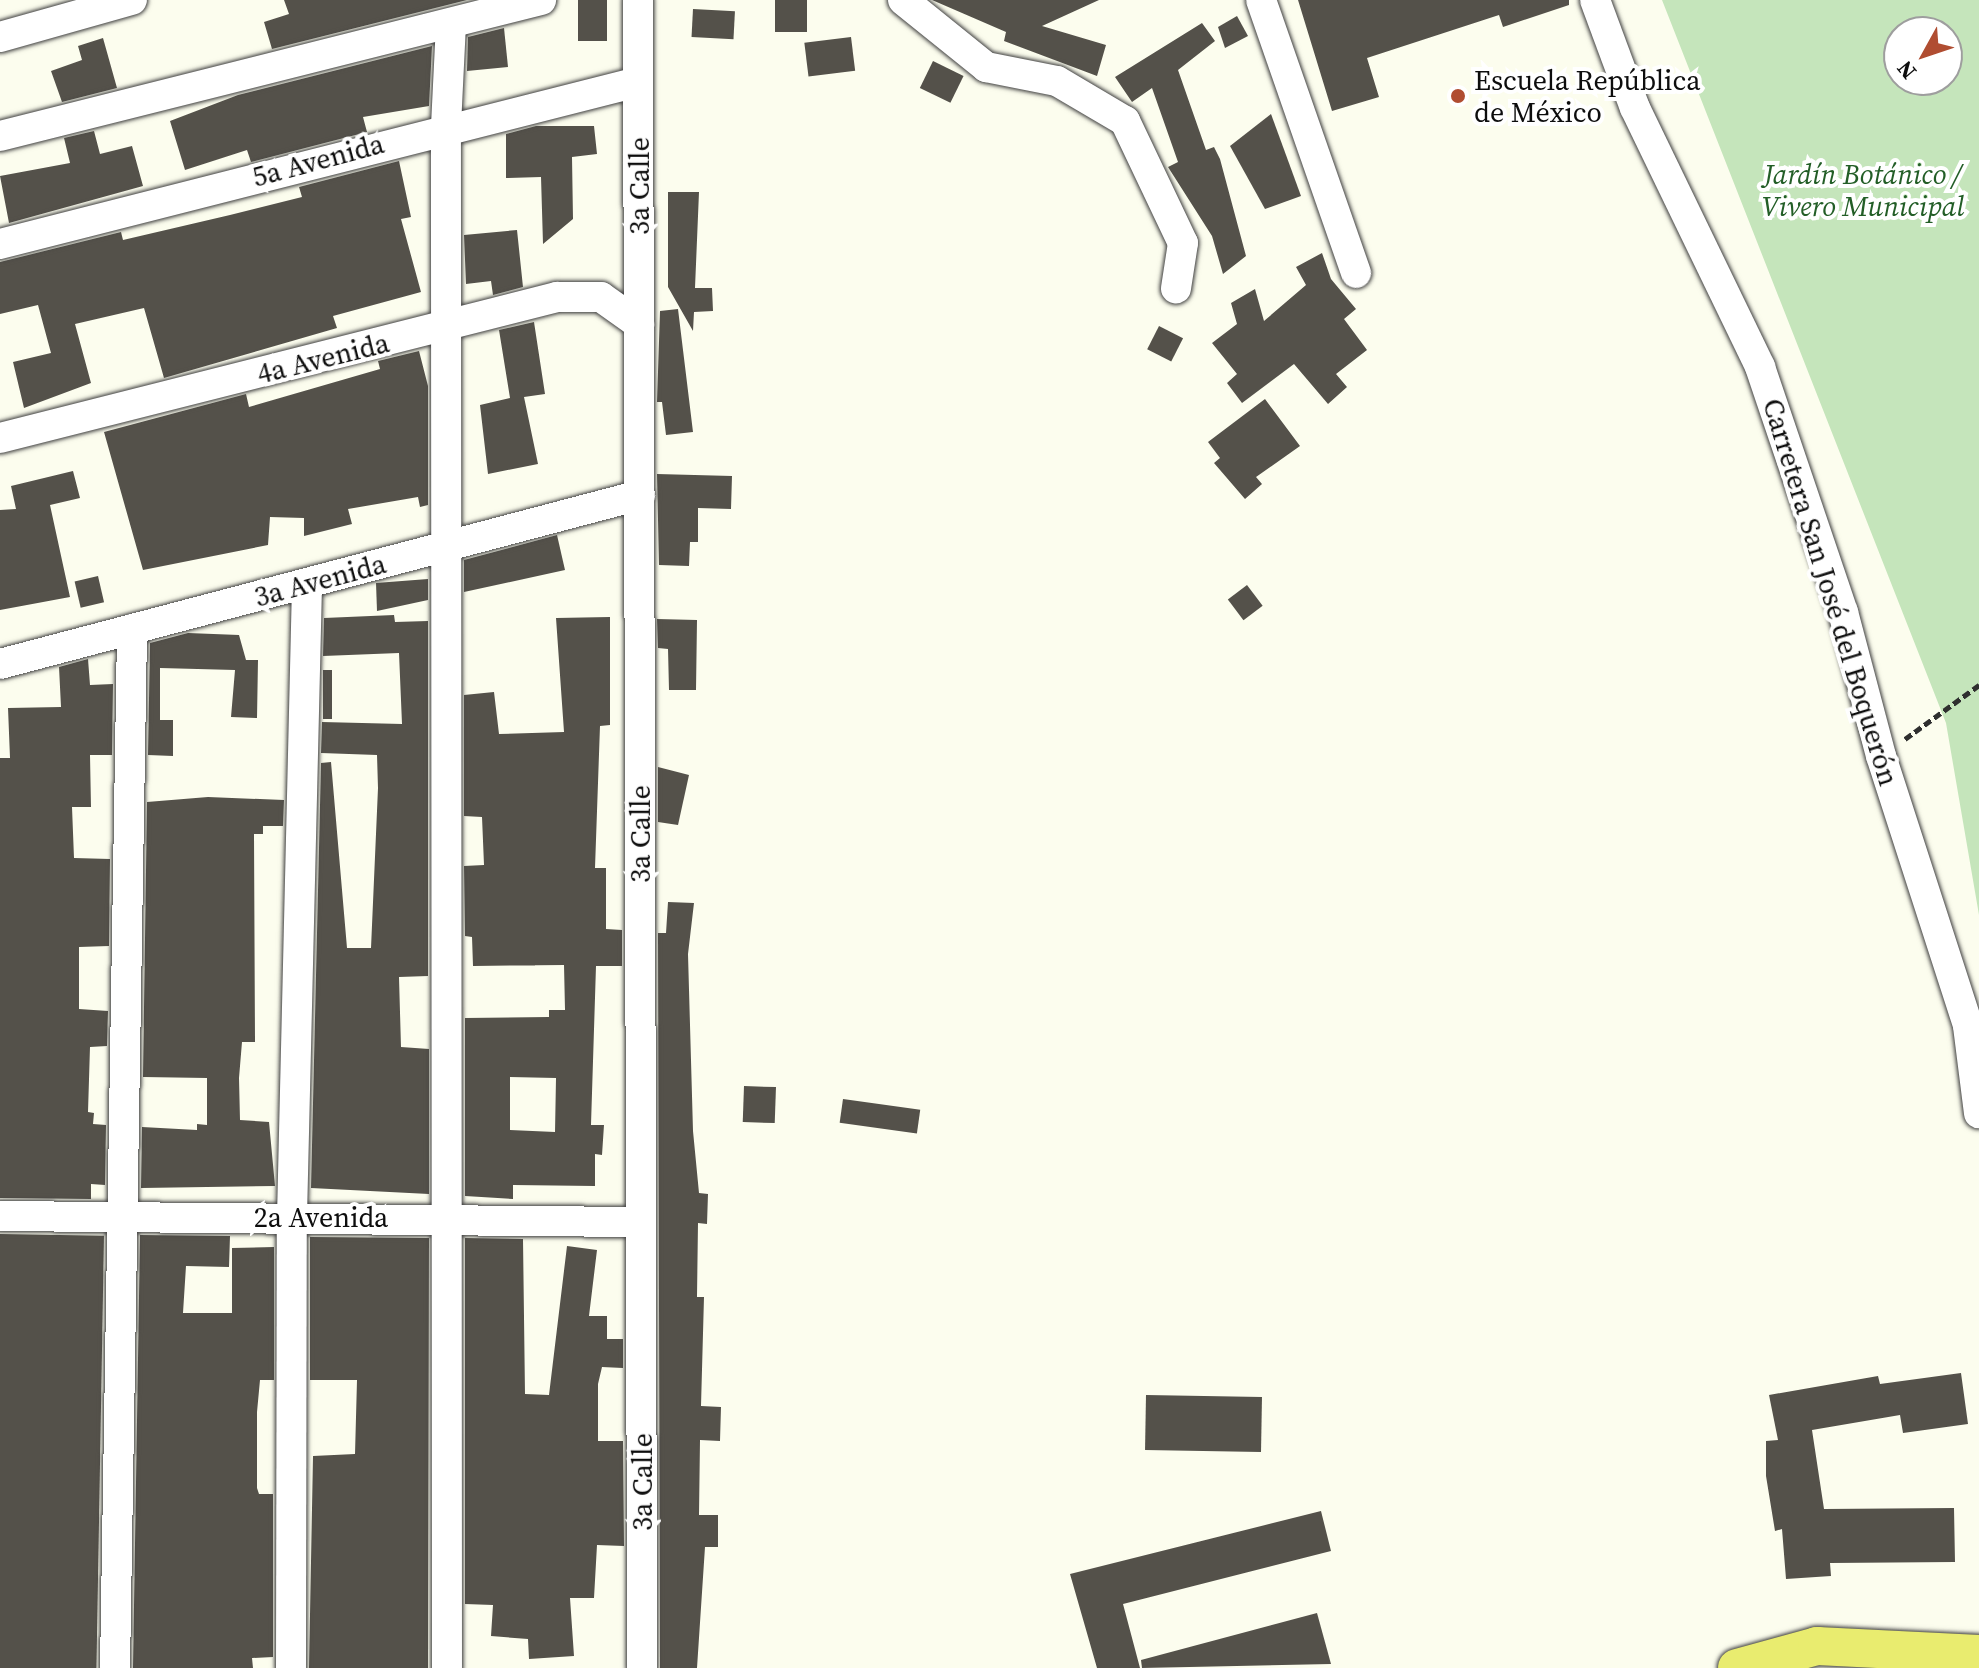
<!DOCTYPE html>
<meta charset="utf-8">
<style>
body{margin:0}
#map{position:relative;width:1979px;height:1668px;overflow:hidden;background:#fcfdee;font-family:"Source Serif 4",serif}
div>[style]{position:absolute}
.green>*{inset:0;background:#c5e5bb}
.building>*{inset:0;background:#54514a;transform-origin:0 0}
.path>*{height:5px;margin-top:-2.5px;transform-origin:0;background:repeating-linear-gradient(90deg,#2f2f2f 0 8px,transparent 0 12px)}
.roads{filter:drop-shadow(0 0 2px #404040) drop-shadow(0 0 2px #404040)}
.minor>*{height:30px;margin:-15px;padding:0 15px;transform-origin:15px;border-radius:15px;background:#fff}
.major>*{height:38px;margin:-19px;padding:0 19px;transform-origin:19px;border-radius:19px;background:#e9ec6f}
.dots>*{width:22px;height:22px;translate:-50% -50%;box-sizing:border-box;border:4px solid #fff;border-radius:50%}
span{translate:-50% -50%;white-space:nowrap;text-align:center;line-height:1.15;-webkit-text-stroke:8px #fff;paint-order:stroke}
.poi-label{font-size:28px;color:#0d0d0d}
.left{translate:0 -50%;text-align:left}
.street-label{font-size:28px;color:#0d0d0d}
.park-label{font-size:28px;color:#235e27;font-style:italic}
.north{position:absolute;left:1883px;top:16px;width:80px;height:80px;box-sizing:border-box;background:#fff;border:2px solid #9e9e9e;border-radius:50%;rotate:230deg;font-size:22px;font-weight:700;line-height:32px;text-align:center;color:#0d0d0d}
.north::after{content:'';display:block;margin:auto;width:28px;height:36px;background:#b04d31;clip-path:polygon(50% 0,100% 100%,50% 72%,0 100%)}
</style>
<div id="map">
<div class="green">
<div style="clip-path:polygon(evenodd,1662px 0,1979px 0,1979px 915px,1946px 723px,1662px 0,1899px 32px,1947px 32px,1947px 80px,1899px 80px,1899px 32px)"></div>
</div>
<div class="building">
<div style="clip-path:polygon(284px 0,467px 0,272px 49px,264px 22px,289px 14px)"></div>
<div style="left:578px;top:0;width:29px;height:41px"></div>
<div style="left:775px;top:0;width:32px;height:32px"></div>
<div style="clip-path:polygon(932px 0,1099px 0,1042px 26px,1106px 45px,1097px 76px,1004px 41px,1006px 32px)"></div>
<div style="clip-path:polygon(1298px 0,1569px 0,1569px 5px,1503px 27px,1499px 15px,1367px 58px,1379px 97px,1332px 111px)"></div>
<div style="left:693px;top:9px;width:42px;height:28px;rotate:3deg"></div>
<div style="clip-path:polygon(1237px 16px,1248px 36px,1225px 48px,1218px 27px)"></div>
<div style="clip-path:polygon(1202px 23px,1215px 41px,1178px 70px,1206px 150px,1214px 147px,1220px 159px,1246px 256px,1223px 274px,1212px 236px,1168px 167px,1178px 162px,1152px 88px,1132px 102px,1115px 77px)"></div>
<div style="clip-path:polygon(504px 28px,508px 67px,467px 71px,468px 37px)"></div>
<div style="left:851px;top:37px;width:34px;height:47px;rotate:83deg"></div>
<div style="clip-path:polygon(103px 38px,117px 88px,62px 102px,51px 71px,82px 60px,78px 46px)"></div>
<div style="clip-path:polygon(432px 46px,429px 106px,363px 117px,367px 132px,251px 162px,247px 150px,185px 170px,170px 121px,238px 95px)"></div>
<div style="left:933px;top:61px;width:34px;height:30px;rotate:26deg"></div>
<div style="clip-path:polygon(1271px 114px,1301px 196px,1265px 209px,1230px 146px)"></div>
<div style="clip-path:polygon(536px 126px,594px 126px,597px 154px,572px 157px,573px 219px,543px 244px,541px 177px,506px 178px,506px 134px)"></div>
<div style="clip-path:polygon(94px 131px,100px 154px,132px 146px,143px 186px,9px 223px,0 176px,70px 163px,64px 138px)"></div>
<div style="clip-path:polygon(399px 161px,411px 217px,401px 219px,421px 292px,333px 316px,337px 328px,164px 378px,144px 308px,75px 324px,91px 383px,24px 408px,13px 362px,51px 353px,38px 305px,0 314px,0 262px,121px 232px,123px 240px,230px 215px,302px 197px,299px 187px)"></div>
<div style="clip-path:polygon(668px 192px,699px 192px,695px 288px,712px 288px,713px 311px,694px 312px,693px 331px,668px 287px)"></div>
<div style="clip-path:polygon(517px 230px,523px 287px,493px 295px,491px 281px,466px 284px,464px 235px)"></div>
<div style="clip-path:polygon(1322px 253px,1331px 279px,1356px 309px,1344px 319px,1367px 350px,1336px 374px,1347px 387px,1328px 404px,1294px 364px,1242px 403px,1227px 383px,1237px 374px,1212px 343px,1237px 324px,1231px 303px,1255px 289px,1264px 321px,1306px 285px,1296px 267px)"></div>
<div style="clip-path:polygon(678px 309px,693px 432px,666px 435px,662px 402px,657px 402px,660px 311px)"></div>
<div style="clip-path:polygon(534px 322px,545px 394px,524px 397px,538px 464px,488px 474px,480px 405px,510px 398px,499px 330px)"></div>
<div style="left:1159px;top:326px;width:27px;height:26px;rotate:27deg"></div>
<div style="clip-path:polygon(419px 351px,428px 386px,428px 505px,420px 507px,418px 497px,348px 509px,352px 524px,304px 536px,304px 518px,270px 517px,268px 545px,143px 570px,104px 432px,246px 394px,249px 407px,380px 369px,378px 361px)"></div>
<div style="clip-path:polygon(1265px 399px,1300px 446px,1256px 477px,1262px 484px,1245px 499px,1214px 463px,1220px 458px,1208px 442px)"></div>
<div style="clip-path:polygon(73px 471px,80px 498px,50px 505px,70px 597px,0 610px,0 510px,16px 509px,11px 486px)"></div>
<div style="clip-path:polygon(657px 474px,732px 476px,731px 509px,698px 508px,698px 542px,690px 542px,689px 566px,659px 565px)"></div>
<div style="clip-path:polygon(557px 535px,565px 570px,464px 592px,464px 560px)"></div>
<div style="left:98px;top:576px;width:27px;height:24px;rotate:77deg"></div>
<div style="clip-path:polygon(428px 579px,428px 600px,377px 611px,376px 583px)"></div>
<div style="left:1247px;top:585px;width:26px;height:24px;rotate:53deg"></div>
<div style="clip-path:polygon(394px 615px,395px 622px,428px 621px,428px 976px,399px 977px,401px 1047px,429px 1049px,429px 1194px,311px 1188px,321px 763px,331px 762px,347px 948px,371px 948px,378px 788px,377px 755px,321px 753px,322px 722px,402px 724px,399px 653px,323px 656px,324px 618px)"></div>
<div style="clip-path:polygon(evenodd,610px 617px,610px 725px,600px 726px,595px 868px,606px 868px,606px 929px,622px 930px,622px 966px,596px 966px,591px 1125px,604px 1125px,602px 1155px,595px 1154px,595px 1186px,513px 1185px,513px 1199px,465px 1196px,465px 1018px,549px 1017px,549px 1010px,565px 1010px,564px 965px,473px 966px,472px 937px,465px 936px,464px 866px,484px 865px,482px 817px,464px 816px,464px 695px,494px 692px,499px 734px,564px 732px,556px 618px,610px 617px,510px 1077px,556px 1078px,555px 1132px,510px 1130px,510px 1077px)"></div>
<div style="clip-path:polygon(657px 619px,697px 620px,696px 690px,669px 690px,668px 649px,658px 648px)"></div>
<div style="clip-path:polygon(188px 633px,239px 635px,246px 660px,258px 660px,257px 718px,231px 717px,235px 670px,160px 668px,160px 720px,173px 720px,173px 756px,148px 755px,150px 643px)"></div>
<div style="clip-path:polygon(88px 659px,90px 685px,113px 684px,112px 755px,90px 755px,91px 807px,72px 807px,74px 858px,110px 859px,109px 946px,79px 947px,79px 1009px,108px 1011px,107px 1046px,90px 1047px,88px 1112px,94px 1113px,93px 1124px,106px 1125px,105px 1185px,91px 1184px,91px 1199px,0 1198px,0 758px,10px 758px,8px 708px,61px 707px,59px 667px)"></div>
<div style="left:323px;top:670px;width:9px;height:49px"></div>
<div style="clip-path:polygon(658px 767px,689px 775px,678px 825px,658px 822px)"></div>
<div style="clip-path:polygon(208px 797px,284px 800px,283px 826px,263px 826px,263px 834px,254px 834px,255px 1042px,242px 1042px,239px 1078px,240px 1120px,269px 1122px,275px 1186px,141px 1188px,142px 1127px,197px 1130px,197px 1124px,207px 1125px,207px 1078px,143px 1077px,147px 802px)"></div>
<div style="clip-path:polygon(668px 902px,694px 903px,688px 954px,693px 1131px,699px 1193px,708px 1194px,707px 1224px,698px 1223px,697px 1297px,704px 1297px,701px 1406px,721px 1407px,720px 1441px,700px 1440px,699px 1515px,718px 1515px,718px 1547px,705px 1547px,697px 1668px,660px 1668px,658px 933px,666px 933px)"></div>
<div style="left:744px;top:1086px;width:32px;height:36px;rotate:2deg"></div>
<div style="left:843px;top:1099px;width:78px;height:24px;rotate:8deg"></div>
<div style="left:0;top:1234px;width:104px;height:434px;rotate:1deg"></div>
<div style="clip-path:polygon(140px 1235px,230px 1236px,229px 1267px,186px 1266px,183px 1313px,232px 1313px,232px 1248px,274px 1247px,274px 1380px,260px 1380px,257px 1412px,257px 1488px,259px 1494px,273px 1494px,273px 1657px,252px 1658px,253px 1668px,133px 1668px)"></div>
<div style="clip-path:polygon(310px 1237px,429px 1238px,428px 1668px,309px 1668px,313px 1456px,355px 1454px,357px 1380px,310px 1380px)"></div>
<div style="clip-path:polygon(465px 1238px,523px 1239px,525px 1394px,549px 1395px,567px 1246px,597px 1250px,589px 1316px,607px 1316px,607px 1339px,623px 1339px,623px 1368px,602px 1367px,598px 1384px,598px 1441px,623px 1441px,624px 1546px,597px 1545px,594px 1598px,570px 1598px,574px 1656px,529px 1659px,528px 1639px,491px 1636px,493px 1605px,465px 1604px)"></div>
<div style="clip-path:polygon(1961px 1373px,1968px 1424px,1903px 1433px,1900px 1415px,1812px 1430px,1824px 1509px,1954px 1508px,1955px 1562px,1830px 1563px,1831px 1576px,1786px 1579px,1782px 1529px,1775px 1531px,1766px 1476px,1766px 1441px,1778px 1440px,1769px 1395px,1878px 1376px,1880px 1384px)"></div>
<div style="left:1146px;top:1395px;width:116px;height:55px;rotate:1deg"></div>
<div style="clip-path:polygon(1321px 1511px,1331px 1551px,1123px 1604px,1140px 1668px,1097px 1668px,1070px 1574px)"></div>
<div style="clip-path:polygon(1317px 1613px,1331px 1664px,1142px 1668px,1141px 1660px)"></div>
</div>
<div class="path">
<div style="left:1905px;top:739px;width:92px;rotate:-36.1deg"></div>
</div>
<div class="roads">
<div class="minor">
<div style="left:638px;top:0;width:1668px;rotate:89.86deg"></div>
<div style="left:903px;top:0;width:107px;rotate:38.9deg"></div>
<div style="left:986px;top:67px;width:72px;rotate:11.2deg"></div>
<div style="left:1057px;top:81px;width:79px;rotate:30.5deg"></div>
<div style="left:1125px;top:121px;width:135px;rotate:64.6deg"></div>
<div style="left:1183px;top:243px;width:46px;rotate:98.8deg"></div>
<div style="left:1261px;top:0;width:289px;rotate:70.8deg"></div>
<div style="left:1595px;top:0;width:115px;rotate:69.7deg"></div>
<div style="left:1635px;top:108px;width:288px;rotate:64.2deg"></div>
<div style="left:1760px;top:367px;width:259px;rotate:71.3deg"></div>
<div style="left:1843px;top:612px;width:149px;rotate:75.2deg"></div>
<div style="left:1881px;top:756px;width:284px;rotate:72.1deg"></div>
<div style="left:1968px;top:1026px;width:88px;rotate:82.8deg"></div>
<div style="left:0;top:37px;width:137px;rotate:-15.7deg"></div>
<div style="left:0;top:136px;width:558px;rotate:-14.11deg"></div>
<div style="left:0;top:244px;width:658px;rotate:-14.25deg"></div>
<div style="left:0;top:438px;width:575px;rotate:-14.21deg"></div>
<div style="left:557px;top:297px;width:44px"></div>
<div style="left:601px;top:297px;width:47px;rotate:35.4deg"></div>
<div style="left:0;top:664px;width:662px;rotate:-14.79deg"></div>
<div style="left:0;top:1216px;width:641px;rotate:0.54deg"></div>
<div style="left:115px;top:1668px;width:1039px;rotate:-89.06deg"></div>
<div style="left:291px;top:1668px;width:451px;rotate:-89.9deg"></div>
<div style="left:292px;top:1217px;width:634px;rotate:-88.64deg"></div>
<div style="left:447px;top:1668px;width:1542px;rotate:-90.04deg"></div>
<div style="left:446px;top:126px;width:102px;rotate:-87.2deg"></div>
</div>
<div class="major">
<div style="left:1737px;top:1668px;width:83px;rotate:-15.4deg"></div>
<div style="left:1817px;top:1646px;width:162px;rotate:2.8deg"></div>
</div>
</div>
<div class="dots">
<div style="left:1458px;top:96px;background:#b04d31"></div>
</div>
<div class="poi-label">
<span class="left" style="left:1474px;top:96px">Escuela República<br>de México</span>
</div>
<div class="street-label">
<span style="left:318px;top:160px;rotate:-15deg">5a Avenida</span>
<span style="left:639px;top:186px;rotate:-90deg">3a Calle</span>
<span style="left:323px;top:358px;rotate:-14deg">4a Avenida</span>
<span style="left:320px;top:580px;rotate:-15deg">3a Avenida</span>
<span style="left:1831px;top:592px;rotate:73deg">Carretera San José del Boquerón</span>
<span style="left:640px;top:834px;rotate:-90deg">3a Calle</span>
<span style="left:321px;top:1217px">2a Avenida</span>
<span style="left:642px;top:1482px;rotate:-90deg">3a Calle</span>
</div>
<div class="park-label">
<span style="left:1863px;top:190px">Jardín Botánico /<br>Vivero Municipal</span>
</div>
<div class="north">N</div>
</div>
